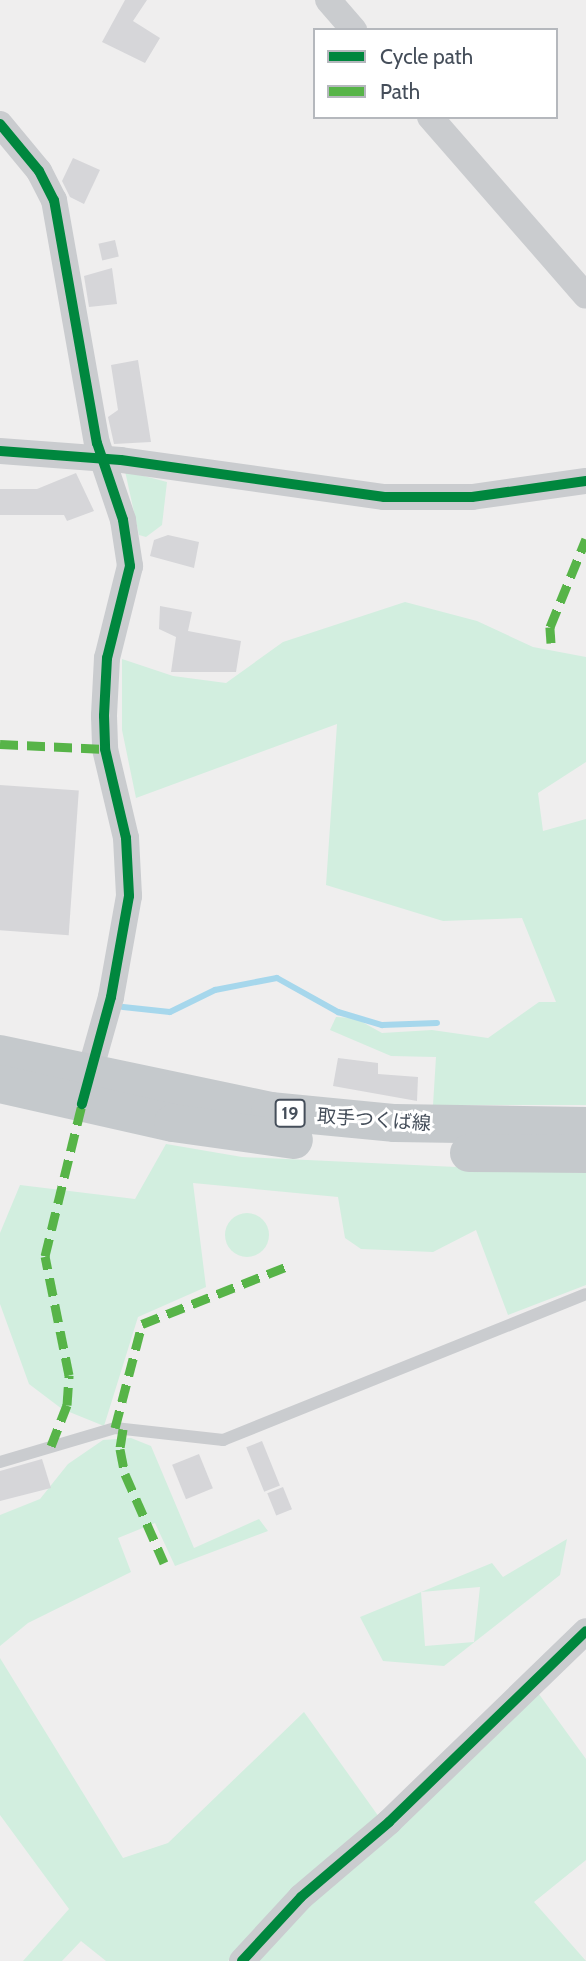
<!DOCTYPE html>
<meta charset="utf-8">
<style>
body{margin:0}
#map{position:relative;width:586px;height:1961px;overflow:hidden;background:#efeeee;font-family:Cabin,"Noto Sans JP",sans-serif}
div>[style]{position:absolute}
.green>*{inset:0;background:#d2eedf}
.round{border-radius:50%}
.stream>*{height:6px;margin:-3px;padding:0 3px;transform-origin:3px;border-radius:3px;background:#a6d7ec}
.building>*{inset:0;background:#d6d6d9;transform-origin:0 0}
.lane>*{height:12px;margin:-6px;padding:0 6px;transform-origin:6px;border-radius:6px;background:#cacccf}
.street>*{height:26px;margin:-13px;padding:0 13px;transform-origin:13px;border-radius:13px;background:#cacccf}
.primary>*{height:38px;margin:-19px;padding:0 19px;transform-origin:19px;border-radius:19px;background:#c5c9cc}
.quiet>*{height:9px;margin-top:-4.5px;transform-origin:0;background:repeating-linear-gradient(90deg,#57b448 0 18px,transparent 0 27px)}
.cycleway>*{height:10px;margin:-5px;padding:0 5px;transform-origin:5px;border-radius:5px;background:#00873e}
span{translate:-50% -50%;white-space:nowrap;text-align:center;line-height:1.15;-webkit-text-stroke:6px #fff;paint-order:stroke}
.shield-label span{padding:2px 5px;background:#fff;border:2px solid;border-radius:5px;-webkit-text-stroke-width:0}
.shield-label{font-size:18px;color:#454e5a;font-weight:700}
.street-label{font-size:19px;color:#454e5a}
.legend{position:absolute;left:313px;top:28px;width:245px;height:91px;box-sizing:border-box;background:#fff;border:2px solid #b5b8bd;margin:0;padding:9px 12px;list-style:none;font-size:21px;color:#454e5a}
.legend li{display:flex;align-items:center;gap:14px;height:35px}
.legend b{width:35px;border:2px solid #b5b8bd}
</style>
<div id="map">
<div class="green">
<div style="clip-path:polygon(125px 471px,167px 482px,162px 525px,146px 537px,139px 535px)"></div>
<div style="clip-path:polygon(405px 602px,477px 621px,533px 647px,586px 657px,586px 762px,538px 793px,543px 831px,586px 819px,586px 1105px,433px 1105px,436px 1057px,391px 1056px,330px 1030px,336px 1017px,355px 1018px,382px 1033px,432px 1030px,488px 1038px,539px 1002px,556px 1002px,522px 918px,443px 921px,326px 885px,337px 724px,136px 798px,122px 730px,122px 659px,173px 676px,226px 683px,283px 642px)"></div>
<div style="clip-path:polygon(166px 1144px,242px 1157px,586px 1173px,586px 1285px,508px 1315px,476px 1230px,433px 1252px,361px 1249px,345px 1238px,338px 1197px,193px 1183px,206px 1287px,138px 1317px,104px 1426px,62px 1409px,29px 1384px,0 1304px,0 1233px,20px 1185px,135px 1199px)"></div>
<div class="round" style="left:225px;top:1213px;width:44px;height:44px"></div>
<div style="clip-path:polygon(131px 1438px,151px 1446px,194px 1548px,259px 1519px,268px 1531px,175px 1566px,155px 1523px,118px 1538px,131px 1572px,28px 1623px,0 1646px,0 1515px,40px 1499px,68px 1464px,103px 1440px)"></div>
<div style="clip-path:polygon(evenodd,567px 1539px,560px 1575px,444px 1666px,383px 1661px,360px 1617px,492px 1563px,503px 1577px,567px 1539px,480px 1587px,474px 1642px,425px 1646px,421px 1592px,480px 1587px)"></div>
<div style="clip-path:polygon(0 1658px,123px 1858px,168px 1843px,304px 1712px,379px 1817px,228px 1961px,106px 1961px,81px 1941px,62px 1961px,23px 1961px,69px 1909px,0 1815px)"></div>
<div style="clip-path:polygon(536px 1690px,586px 1759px,586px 1860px,534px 1902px,586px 1961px,251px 1961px)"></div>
</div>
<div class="stream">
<div style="left:123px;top:1007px;width:47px;rotate:6.1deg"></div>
<div style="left:170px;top:1012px;width:50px;rotate:-26.1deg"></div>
<div style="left:215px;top:990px;width:63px;rotate:-11deg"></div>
<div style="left:277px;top:978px;width:70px;rotate:29.1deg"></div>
<div style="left:338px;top:1012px;width:46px;rotate:16.5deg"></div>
<div style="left:382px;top:1025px;width:55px;rotate:-2.1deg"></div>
</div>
<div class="building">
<div style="clip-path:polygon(125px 0,147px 0,133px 21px,160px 38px,145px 63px,102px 42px)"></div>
<div style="clip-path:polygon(73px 158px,100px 170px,84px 204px,70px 197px,62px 181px)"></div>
<div style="left:115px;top:240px;width:17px;height:17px;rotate:77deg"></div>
<div style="clip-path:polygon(112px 268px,117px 304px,89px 307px,84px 276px)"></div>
<div style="clip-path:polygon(138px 360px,151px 442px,114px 444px,108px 417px,118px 410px,111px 365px)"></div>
<div style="clip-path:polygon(76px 473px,94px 511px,67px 521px,64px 515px,0 515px,0 489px,37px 489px)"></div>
<div style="clip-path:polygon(168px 535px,199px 542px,194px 568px,150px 556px,154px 540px)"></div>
<div style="clip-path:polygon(160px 606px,192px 612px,188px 631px,241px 641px,236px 672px,171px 672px,176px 637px,159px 629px)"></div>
<div style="left:0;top:785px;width:79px;height:145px;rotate:4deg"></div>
<div style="clip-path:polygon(338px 1058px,378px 1063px,378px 1074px,418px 1077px,417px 1101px,333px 1086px)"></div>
<div style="left:262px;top:1441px;width:48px;height:17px;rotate:68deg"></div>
<div style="left:199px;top:1454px;width:37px;height:29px;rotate:68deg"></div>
<div style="clip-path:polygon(42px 1459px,51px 1488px,0 1501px,0 1471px)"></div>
<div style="left:283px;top:1487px;width:24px;height:17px;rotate:68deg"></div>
</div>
<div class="lane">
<div style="left:0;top:1462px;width:120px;rotate:-16.5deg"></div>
<div style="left:115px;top:1428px;width:109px;rotate:6.3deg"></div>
<div style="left:223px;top:1440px;width:391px;rotate:-21.9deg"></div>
</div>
<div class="street">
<div style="left:328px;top:0;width:40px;rotate:49deg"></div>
<div style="left:430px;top:117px;width:237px;rotate:48.9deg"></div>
<div style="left:0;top:124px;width:61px;rotate:50.3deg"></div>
<div style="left:39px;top:171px;width:33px;rotate:63deg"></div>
<div style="left:54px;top:200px;width:247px;rotate:80deg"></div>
<div style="left:97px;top:443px;width:81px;rotate:71.3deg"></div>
<div style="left:123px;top:520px;width:47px;rotate:81.3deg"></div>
<div style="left:130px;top:566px;width:95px;rotate:104deg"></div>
<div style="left:107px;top:658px;width:58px;rotate:93deg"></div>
<div style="left:104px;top:716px;width:33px;rotate:88deg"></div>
<div style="left:105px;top:749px;width:91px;rotate:76.7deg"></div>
<div style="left:126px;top:838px;width:58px;rotate:87deg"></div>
<div style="left:129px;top:896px;width:103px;rotate:100.1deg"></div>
<div style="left:111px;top:997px;width:96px;rotate:105.8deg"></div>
<div style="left:0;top:451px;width:121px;rotate:4.3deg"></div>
<div style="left:121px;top:460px;width:266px;rotate:8deg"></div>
<div style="left:384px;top:497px;width:88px"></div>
<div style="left:472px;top:497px;width:115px;rotate:-8deg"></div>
<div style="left:242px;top:1961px;width:87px;rotate:-47.3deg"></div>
<div style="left:301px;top:1897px;width:116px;rotate:-40.4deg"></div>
<div style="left:389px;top:1822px;width:274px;rotate:-44.1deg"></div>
</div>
<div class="primary">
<div style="left:0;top:1054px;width:276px;rotate:11.9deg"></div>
<div style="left:270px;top:1111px;width:126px;rotate:5.5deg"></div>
<div style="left:395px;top:1123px;width:191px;rotate:0.9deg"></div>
<div style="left:0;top:1084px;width:177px;rotate:12.7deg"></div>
<div style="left:173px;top:1123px;width:122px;rotate:8deg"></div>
<div style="left:469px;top:1153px;width:117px;rotate:0.5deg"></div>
</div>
<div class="quiet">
<div style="left:551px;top:643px;width:16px;rotate:-94deg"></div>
<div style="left:550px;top:627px;width:95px;rotate:-67.8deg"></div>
<div style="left:0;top:744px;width:105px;rotate:2.7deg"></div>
<div style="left:115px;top:1428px;width:107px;rotate:-75.4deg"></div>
<div style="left:142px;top:1324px;width:154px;rotate:-21.7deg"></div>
<div style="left:123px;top:1429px;width:20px;rotate:99deg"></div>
<div style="left:120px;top:1449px;width:25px;rotate:79deg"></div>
<div style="left:125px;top:1474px;width:97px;rotate:66.3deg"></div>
<div style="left:51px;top:1446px;width:44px;rotate:-68.7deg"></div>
<div style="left:67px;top:1405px;width:30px;rotate:-86deg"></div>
<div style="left:69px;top:1375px;width:121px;rotate:-101.4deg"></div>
<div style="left:45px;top:1256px;width:156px;rotate:-76.3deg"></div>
</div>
<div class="cycleway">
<div style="left:0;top:124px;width:61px;rotate:50.3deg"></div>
<div style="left:39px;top:171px;width:33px;rotate:63deg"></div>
<div style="left:54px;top:200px;width:247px;rotate:80deg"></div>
<div style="left:97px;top:443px;width:81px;rotate:71.3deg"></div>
<div style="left:123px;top:520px;width:47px;rotate:81.3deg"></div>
<div style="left:130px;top:566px;width:95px;rotate:104deg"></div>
<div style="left:107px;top:658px;width:58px;rotate:93deg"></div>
<div style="left:104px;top:716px;width:33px;rotate:88deg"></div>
<div style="left:105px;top:749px;width:91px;rotate:76.7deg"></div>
<div style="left:126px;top:838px;width:58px;rotate:87deg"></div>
<div style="left:129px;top:896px;width:103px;rotate:100.1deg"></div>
<div style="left:111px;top:997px;width:111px;rotate:105.2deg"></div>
<div style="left:0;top:451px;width:121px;rotate:4.3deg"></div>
<div style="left:121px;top:460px;width:266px;rotate:8deg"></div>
<div style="left:384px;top:497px;width:88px"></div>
<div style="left:472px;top:497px;width:115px;rotate:-8deg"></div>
<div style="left:242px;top:1961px;width:87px;rotate:-47.3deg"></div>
<div style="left:301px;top:1897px;width:116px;rotate:-40.4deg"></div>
<div style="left:389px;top:1822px;width:274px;rotate:-44.1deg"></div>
</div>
<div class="shield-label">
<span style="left:290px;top:1113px">19</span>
</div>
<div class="street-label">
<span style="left:374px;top:1120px;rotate:4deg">取手つくば線</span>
</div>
<ul class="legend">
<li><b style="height:9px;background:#00873e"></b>Cycle path</li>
<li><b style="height:9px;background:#57b448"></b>Path</li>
</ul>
</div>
